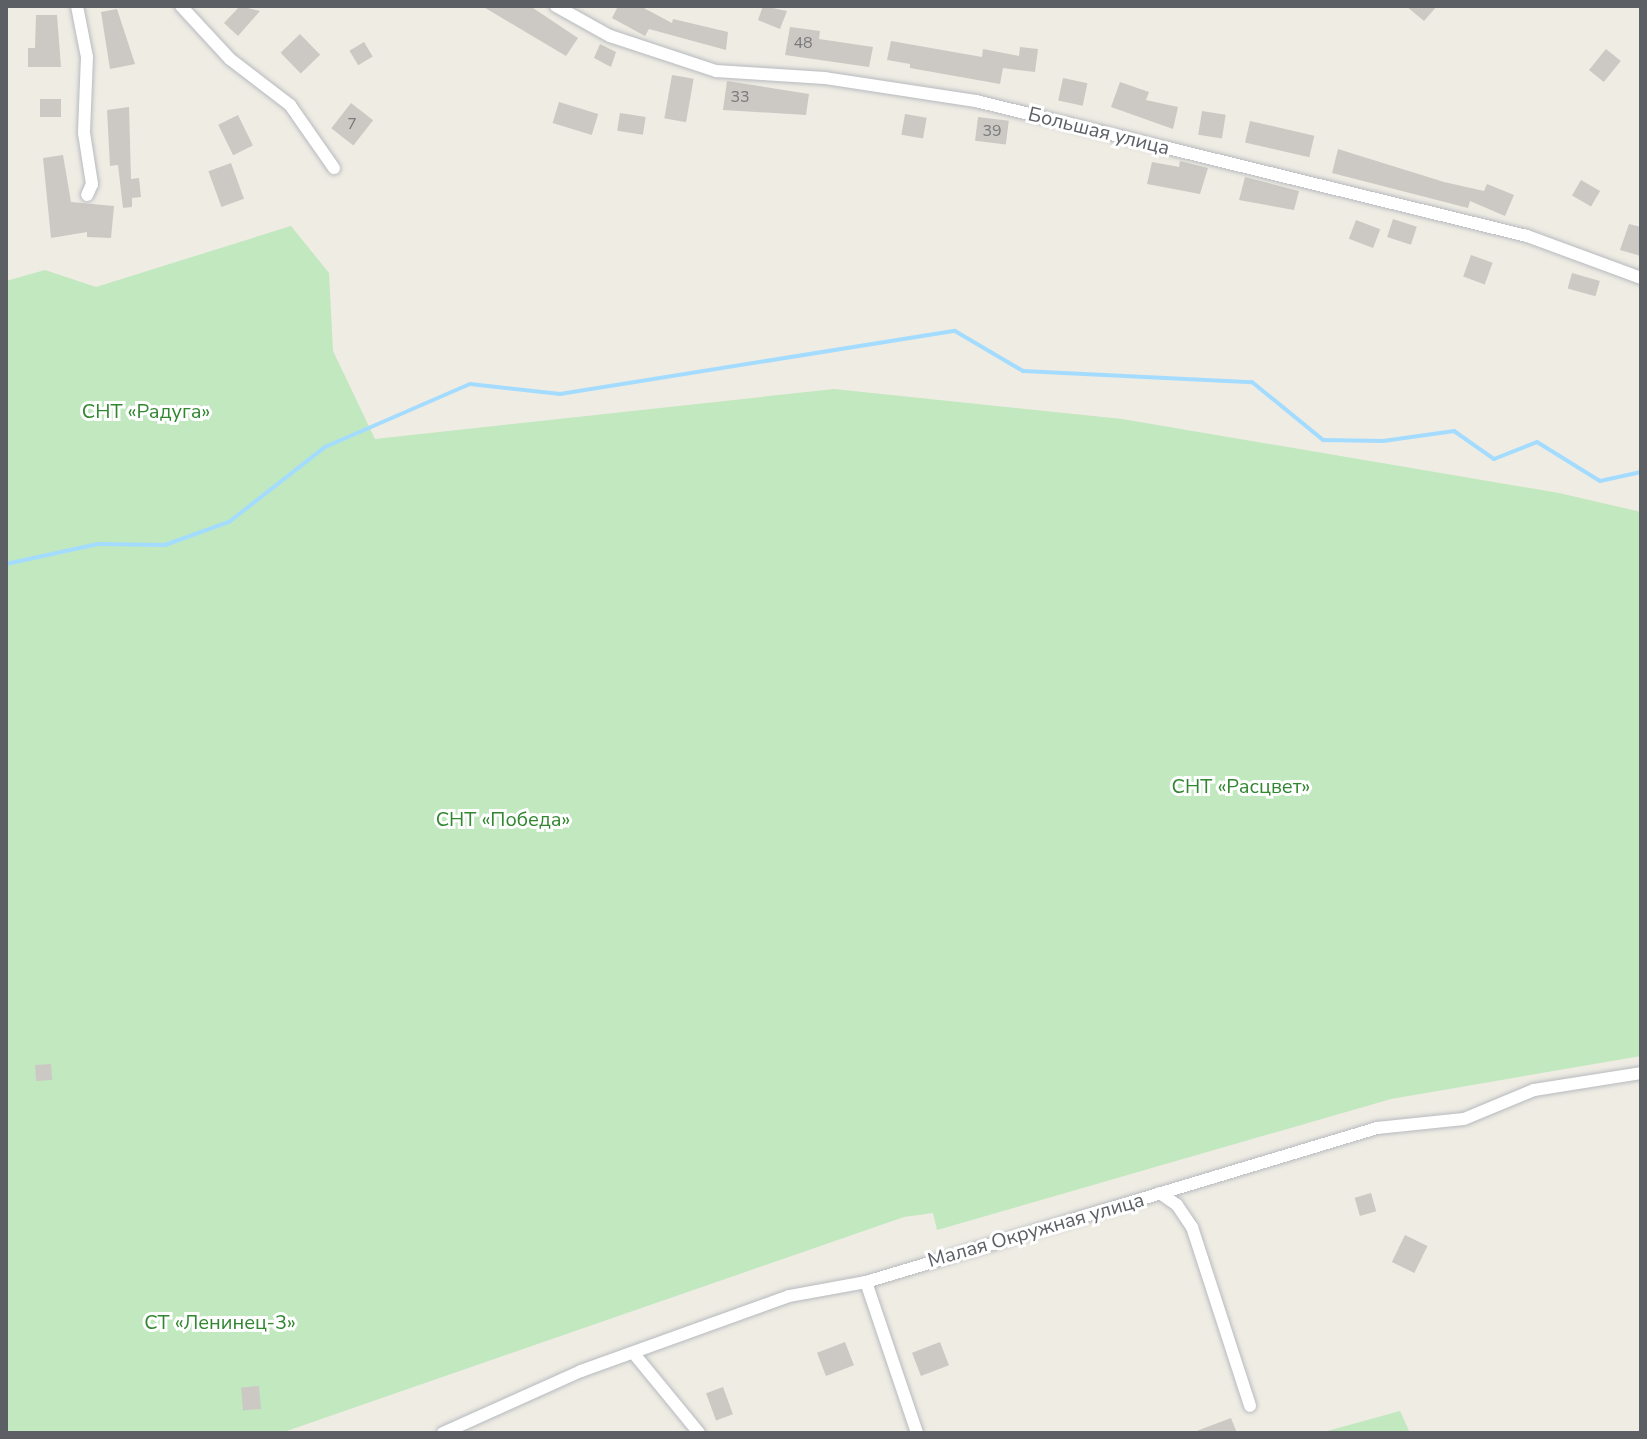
<!DOCTYPE html>
<meta charset="utf-8">
<style>
body{margin:0}
#map{position:relative;width:1647px;height:1439px;overflow:hidden;background:#efece4;font-family:"Nunito Sans",sans-serif}
div>[style]{position:absolute}
.green>*{inset:0;background:#c1e8bf}
.stream>*{height:4px;margin:-2px;padding:0 2px;transform-origin:2px;border-radius:2px;background:#a4dcff}
.building>*{inset:0;background:#ccc8c3;transform-origin:0 0}
.roads{filter:drop-shadow(0 0 2px #b6babe) drop-shadow(0 0 2px #b6babe)}
.street>*{height:12px;margin:-6px;padding:0 6px;transform-origin:6px;border-radius:6px;background:#fff}
span{translate:-50% -50%;white-space:nowrap;text-align:center;line-height:1.15;-webkit-text-stroke:6px #fff;paint-order:stroke}
.number-label{font-size:16px;color:#787a7c}
.number-label span{-webkit-text-stroke-width:0}
.street-label{font-size:20px;color:#5c6065}
.park-label{font-size:20px;color:#318730}
.frame{position:absolute;inset:0;border:8px solid #5c6065;pointer-events:none}
</style>
<div id="map">
<div class="green">
<div style="clip-path:polygon(291px 226px,329px 273px,333px 351px,375px 439px,834px 389px,1122px 419px,1559px 493px,1641px 512px,1641px 1056px,1391px 1099px,937px 1230px,933px 1213px,904px 1217px,281px 1433px,6px 1433px,6px 281px,45px 270px,96px 287px)"></div>
<div style="clip-path:polygon(1400px 1411px,1410px 1433px,1320px 1433px)"></div>
</div>
<div class="stream">
<div style="left:6px;top:564px;width:94px;rotate:-12.3deg"></div>
<div style="left:98px;top:544px;width:67px;rotate:0.9deg"></div>
<div style="left:165px;top:545px;width:68px;rotate:-19.8deg"></div>
<div style="left:229px;top:522px;width:122px;rotate:-38deg"></div>
<div style="left:325px;top:447px;width:158px;rotate:-23.5deg"></div>
<div style="left:470px;top:384px;width:91px;rotate:6.3deg"></div>
<div style="left:560px;top:394px;width:400px;rotate:-9.1deg"></div>
<div style="left:955px;top:331px;width:79px;rotate:30.5deg"></div>
<div style="left:1023px;top:371px;width:229px;rotate:2.8deg"></div>
<div style="left:1252px;top:382px;width:92px;rotate:39.2deg"></div>
<div style="left:1323px;top:440px;width:60px;rotate:1deg"></div>
<div style="left:1383px;top:441px;width:72px;rotate:-8deg"></div>
<div style="left:1454px;top:431px;width:49px;rotate:35deg"></div>
<div style="left:1494px;top:459px;width:46px;rotate:-21.6deg"></div>
<div style="left:1537px;top:442px;width:74px;rotate:31.8deg"></div>
<div style="left:1600px;top:481px;width:42px;rotate:-12.4deg"></div>
</div>
<div class="building">
<div style="clip-path:polygon(240px 6px,260px 11px,238px 36px,224px 23px)"></div>
<div style="clip-path:polygon(482px 6px,530px 6px,578px 38px,566px 56px)"></div>
<div style="clip-path:polygon(618px 6px,640px 6px,672px 23px,673px 19px,728px 32px,726px 50px,649px 29px,645px 36px,612px 18px)"></div>
<div style="clip-path:polygon(763px 6px,787px 11px,780px 29px,758px 20px)"></div>
<div style="clip-path:polygon(1406px 6px,1437px 6px,1424px 21px)"></div>
<div style="clip-path:polygon(117px 9px,135px 64px,110px 69px,101px 12px)"></div>
<div style="clip-path:polygon(36px 15px,57px 15px,61px 67px,28px 67px,28px 48px,35px 48px)"></div>
<div style="clip-path:polygon(790px 27px,820px 31px,819px 39px,873px 47px,869px 67px,785px 55px)"></div>
<div style="left:300px;top:34px;width:29px;height:27px;rotate:46deg"></div>
<div style="clip-path:polygon(891px 41px,982px 57px,983px 49px,1019px 56px,1020px 47px,1038px 49px,1035px 72px,1003px 68px,1000px 84px,910px 68px,910px 64px,887px 60px)"></div>
<div style="left:364px;top:42px;width:17px;height:17px;rotate:59deg"></div>
<div style="clip-path:polygon(600px 44px,616px 52px,611px 67px,594px 58px)"></div>
<div style="left:1606px;top:49px;width:19px;height:27px;rotate:39deg"></div>
<div style="left:672px;top:75px;width:22px;height:44px;rotate:10deg"></div>
<div style="left:1063px;top:78px;width:25px;height:23px;rotate:12deg"></div>
<div style="clip-path:polygon(727px 81px,809px 94px,806px 115px,723px 110px)"></div>
<div style="clip-path:polygon(1120px 82px,1149px 92px,1146px 100px,1178px 107px,1173px 129px,1111px 107px)"></div>
<div style="left:40px;top:99px;width:21px;height:18px"></div>
<div style="left:559px;top:102px;width:41px;height:22px;rotate:17deg"></div>
<div style="left:351px;top:103px;width:28px;height:32px;rotate:38deg"></div>
<div style="clip-path:polygon(129px 107px,131px 179px,139px 178px,141px 197px,132px 198px,132px 207px,123px 208px,118px 165px,110px 166px,107px 110px)"></div>
<div style="left:1202px;top:111px;width:24px;height:24px;rotate:9deg"></div>
<div style="left:620px;top:113px;width:26px;height:18px;rotate:9deg"></div>
<div style="left:905px;top:114px;width:22px;height:21px;rotate:10deg"></div>
<div style="left:238px;top:115px;width:34px;height:22px;rotate:64deg"></div>
<div style="left:978px;top:117px;width:31px;height:24px;rotate:7deg"></div>
<div style="left:1250px;top:121px;width:66px;height:22px;rotate:13deg"></div>
<div style="clip-path:polygon(1338px 149px,1444px 182px,1484px 191px,1487px 184px,1514px 195px,1505px 216px,1470px 201px,1468px 208px,1332px 173px)"></div>
<div style="clip-path:polygon(63px 155px,71px 202px,114px 206px,111px 238px,87px 237px,87px 232px,51px 238px,43px 158px)"></div>
<div style="clip-path:polygon(1180px 161px,1208px 168px,1200px 194px,1147px 184px,1152px 162px,1179px 167px)"></div>
<div style="left:231px;top:163px;width:38px;height:24px;rotate:70deg"></div>
<div style="clip-path:polygon(1245px 177px,1299px 191px,1294px 210px,1239px 200px)"></div>
<div style="left:1581px;top:180px;width:22px;height:18px;rotate:30deg"></div>
<div style="left:1393px;top:219px;width:25px;height:19px;rotate:18deg"></div>
<div style="left:1356px;top:220px;width:26px;height:20px;rotate:21deg"></div>
<div style="clip-path:polygon(1629px 224px,1641px 227px,1641px 256px,1620px 250px)"></div>
<div style="left:1471px;top:255px;width:23px;height:23px;rotate:20deg"></div>
<div style="left:1572px;top:273px;width:29px;height:16px;rotate:16deg"></div>
<div style="left:51px;top:1064px;width:16px;height:16px;rotate:86deg"></div>
<div style="left:1371px;top:1193px;width:19px;height:17px;rotate:74deg"></div>
<div style="left:1405px;top:1235px;width:25px;height:30px;rotate:26deg"></div>
<div style="left:845px;top:1342px;width:25px;height:30px;rotate:69deg"></div>
<div style="left:940px;top:1342px;width:25px;height:30px;rotate:69deg"></div>
<div style="left:259px;top:1386px;width:23px;height:18px;rotate:85deg"></div>
<div style="left:723px;top:1387px;width:29px;height:18px;rotate:70deg"></div>
<div style="clip-path:polygon(1231px 1418px,1237px 1433px,1194px 1433px,1194px 1432px)"></div>
</div>
<div class="roads">
<div class="street">
<div style="left:77px;top:6px;width:52px;rotate:78.9deg"></div>
<div style="left:87px;top:57px;width:76px;rotate:92.3deg"></div>
<div style="left:84px;top:133px;width:52px;rotate:81.1deg"></div>
<div style="left:92px;top:184px;width:12px;rotate:114deg"></div>
<div style="left:181px;top:6px;width:72px;rotate:47.2deg"></div>
<div style="left:230px;top:59px;width:76px;rotate:37.5deg"></div>
<div style="left:290px;top:105px;width:77px;rotate:55.1deg"></div>
<div style="left:556px;top:6px;width:62px;rotate:29.1deg"></div>
<div style="left:610px;top:36px;width:112px;rotate:18.3deg"></div>
<div style="left:716px;top:71px;width:109px;rotate:3.7deg"></div>
<div style="left:825px;top:78px;width:153px;rotate:8.7deg"></div>
<div style="left:976px;top:101px;width:567px;rotate:13.77deg"></div>
<div style="left:1527px;top:236px;width:121px;rotate:20.2deg"></div>
<div style="left:1160px;top:1193px;width:21px;rotate:35deg"></div>
<div style="left:1177px;top:1205px;width:27px;rotate:56deg"></div>
<div style="left:1192px;top:1227px;width:188px;rotate:72deg"></div>
<div style="left:866px;top:1282px;width:159px;rotate:71.3deg"></div>
<div style="left:635px;top:1355px;width:101px;rotate:50.6deg"></div>
<div style="left:443px;top:1433px;width:151px;rotate:-24.2deg"></div>
<div style="left:581px;top:1371px;width:221px;rotate:-19.8deg"></div>
<div style="left:789px;top:1296px;width:78px;rotate:-10.3deg"></div>
<div style="left:866px;top:1282px;width:534px;rotate:-16.77deg"></div>
<div style="left:1377px;top:1128px;width:87px;rotate:-5.9deg"></div>
<div style="left:1464px;top:1119px;width:76px;rotate:-22.5deg"></div>
<div style="left:1534px;top:1090px;width:108px;rotate:-9deg"></div>
</div>
</div>
<div class="number-label">
<span style="left:803px;top:43px">48</span>
<span style="left:740px;top:97px">33</span>
<span style="left:352px;top:124px">7</span>
<span style="left:992px;top:131px">39</span>
</div>
<div class="street-label">
<span style="left:1099px;top:131px;rotate:14deg">Большая улица</span>
<span style="left:1036px;top:1230px;rotate:-16deg">Малая Окружная улица</span>
</div>
<div class="park-label">
<span style="left:146px;top:411px">СНТ «Радуга»</span>
<span style="left:1241px;top:786px">СНТ «Расцвет»</span>
<span style="left:503px;top:819px">СНТ «Победа»</span>
<span style="left:220px;top:1322px">СТ «Ленинец-3»</span>
</div>
<div class="frame"></div>
</div>
